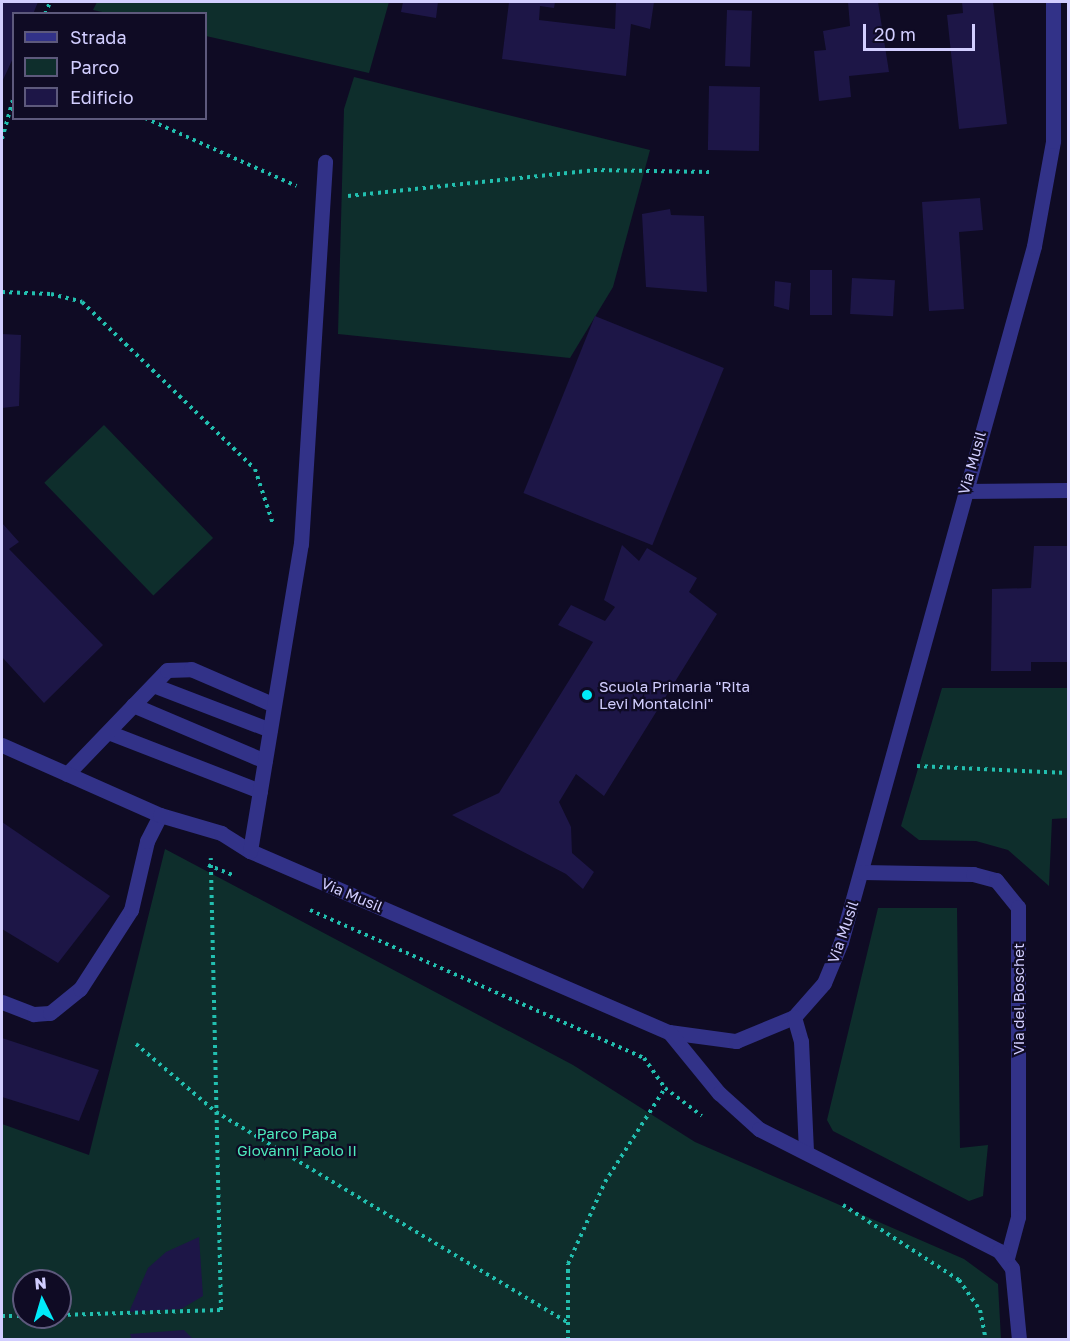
<!DOCTYPE html>
<style>
body{margin:0}
#map{position:relative;width:1070px;height:1341px;overflow:hidden;background:#0f0b24;font-family:"Golos Text",sans-serif}
div>[style]{position:absolute}
.green>*{inset:0;background:#0e2e2c;transform-origin:0 0}
.building>*{inset:0;background:#1d1647;transform-origin:0 0}
.path>*{height:4px;margin-top:-2px;transform-origin:0;background:repeating-linear-gradient(90deg,#22bfaf 0 3px,transparent 0 7.5px)}
.service>*{height:15px;margin:-7.5px;padding:0 7.5px;transform-origin:7.5px;border-radius:7.5px;background:#323288}
.minor>*{height:15px;margin:-7.5px;padding:0 7.5px;transform-origin:7.5px;border-radius:7.5px;background:#323288}
.dots>*{width:16px;height:16px;translate:-50% -50%;box-sizing:border-box;border:3px solid #0f0b24;border-radius:50%}
span{translate:-50% -50%;white-space:nowrap;text-align:center;line-height:1.15;-webkit-text-stroke:4.5px #0f0b24;paint-order:stroke}
.street-label{font-size:15px;color:#d2ceff}
.poi-label{font-size:15px;color:#d2ceff}
.left{translate:0 -50%;text-align:left}
.park-label{font-size:15px;color:#4eebbd}
.frame{position:absolute;inset:0;border:3px solid #d2ceff;pointer-events:none}
.legend{position:absolute;left:12px;top:12px;width:195px;height:108px;box-sizing:border-box;background:#0f0b24;border:2px solid #5d597c;margin:0;padding:8px 10px;list-style:none;font-size:18px;color:#d2ceff}
.legend li{display:flex;align-items:center;gap:12px;height:30px}
.legend b{width:30px;border:2px solid #5d597c}
.north{position:absolute;left:12px;top:1269px;width:60px;height:60px;box-sizing:border-box;background:#0f0b24;border:2px solid #5d597c;border-radius:50%;rotate:355deg;font-size:16px;font-weight:700;line-height:24px;text-align:center;color:#d2ceff}
.north::after{content:'';display:block;margin:auto;width:21px;height:27px;background:#00ebf9;clip-path:polygon(50% 0,100% 100%,50% 72%,0 100%)}
.scale{position:absolute;left:863px;top:24px;width:112px;height:27px;box-sizing:border-box;border:3px solid #d2ceff;border-top:0;padding-left:8px;font-size:18px;line-height:21px;white-space:nowrap;color:#d2ceff;-webkit-text-stroke:4px #0f0b24;paint-order:stroke}
</style>
<div id="map">
<div class="green">
<div style="clip-path:polygon(97px 2px,389px 2px,369px 73px,206px 36px,206px 14px,107px 13px,93px 10px)"></div>
<div style="clip-path:polygon(354px 77px,650px 150px,613px 287px,570px 358px,338px 334px,344px 109px)"></div>
<div style="left:104px;top:425px;width:157px;height:83px;rotate:46deg"></div>
<div style="clip-path:polygon(942px 688px,1068px 688px,1068px 818px,1052px 819px,1049px 886px,1008px 850px,976px 841px,919px 840px,901px 826px)"></div>
<div style="clip-path:polygon(evenodd,165px 849px,573px 1065px,695px 1142px,964px 1259px,998px 1284px,1001px 1339px,2px 1339px,2px 1124px,89px 1155px,165px 849px,24px 1281px,60px 1281px,60px 1317px,24px 1317px,24px 1281px)"></div>
<div style="clip-path:polygon(878px 908px,957px 908px,960px 1148px,988px 1145px,983px 1196px,969px 1201px,833px 1131px,827px 1120px)"></div>
</div>
<div class="building">
<div style="clip-path:polygon(2px 2px,38px 2px,33px 14px,14px 14px,14px 56px,2px 82px)"></div>
<div style="clip-path:polygon(403px 2px,438px 2px,436px 18px,401px 12px)"></div>
<div style="clip-path:polygon(509px 2px,555px 2px,554px 8px,540px 6px,539px 20px,615px 29px,616px 2px,654px 2px,650px 29px,631px 24px,626px 76px,502px 59px)"></div>
<div style="clip-path:polygon(848px 2px,878px 2px,889px 72px,849px 76px,851px 97px,819px 101px,814px 51px,826px 50px,823px 31px,850px 26px)"></div>
<div style="clip-path:polygon(962px 2px,993px 2px,1007px 124px,959px 129px,947px 15px,963px 13px)"></div>
<div style="left:727px;top:10px;width:25px;height:56px;rotate:2deg"></div>
<div style="left:709px;top:86px;width:51px;height:64px;rotate:1deg"></div>
<div style="clip-path:polygon(980px 198px,983px 230px,959px 232px,964px 309px,929px 311px,922px 202px)"></div>
<div style="clip-path:polygon(670px 209px,671px 215px,704px 216px,707px 292px,646px 287px,642px 214px)"></div>
<div style="left:832px;top:270px;width:45px;height:22px;rotate:90deg"></div>
<div style="left:852px;top:278px;width:43px;height:36px;rotate:3deg"></div>
<div style="clip-path:polygon(775px 281px,791px 283px,789px 310px,774px 306px)"></div>
<div style="left:595px;top:316px;width:139px;height:191px;rotate:22deg"></div>
<div style="clip-path:polygon(2px 334px,21px 335px,19px 406px,2px 408px)"></div>
<div style="clip-path:polygon(2px 523px,19px 542px,9px 549px,103px 645px,44px 703px,2px 657px)"></div>
<div style="clip-path:polygon(622px 545px,639px 561px,647px 548px,697px 578px,689px 592px,717px 614px,604px 796px,576px 774px,559px 802px,571px 827px,572px 853px,594px 872px,583px 889px,566px 874px,452px 815px,499px 793px,593px 642px,558px 625px,571px 605px,605px 621px,615px 607px,604px 600px)"></div>
<div style="clip-path:polygon(1034px 546px,1068px 546px,1068px 662px,1031px 662px,1031px 671px,991px 671px,992px 589px,1031px 588px)"></div>
<div style="clip-path:polygon(2px 822px,110px 896px,58px 963px,2px 929px)"></div>
<div style="clip-path:polygon(2px 1038px,99px 1070px,79px 1121px,2px 1097px)"></div>
<div style="clip-path:polygon(199px 1237px,203px 1296px,181px 1309px,129px 1312px,148px 1268px,166px 1252px)"></div>
<div style="clip-path:polygon(184px 1330px,194px 1340px,132px 1340px,130px 1334px)"></div>
</div>
<div class="path">
<div style="left:45px;top:14px;width:13px;rotate:-67deg"></div>
<div style="left:145px;top:118px;width:166px;rotate:24.2deg"></div>
<div style="left:2px;top:139px;width:45px;rotate:-74.4deg"></div>
<div style="left:348px;top:196px;width:247px;rotate:-6deg"></div>
<div style="left:594px;top:170px;width:115px;rotate:1deg"></div>
<div style="left:2px;top:292px;width:49px;rotate:2.3deg"></div>
<div style="left:51px;top:294px;width:32px;rotate:14deg"></div>
<div style="left:82px;top:302px;width:240px;rotate:44deg"></div>
<div style="left:255px;top:469px;width:58px;rotate:71.9deg"></div>
<div style="left:917px;top:766px;width:151px;rotate:2.7deg"></div>
<div style="left:208px;top:865px;width:29px;rotate:22deg"></div>
<div style="left:310px;top:910px;width:365px;rotate:23.9deg"></div>
<div style="left:644px;top:1058px;width:37px;rotate:55deg"></div>
<div style="left:665px;top:1088px;width:46px;rotate:37.1deg"></div>
<div style="left:136px;top:1044px;width:105px;rotate:40.4deg"></div>
<div style="left:216px;top:1112px;width:410px;rotate:30.9deg"></div>
<div style="left:843px;top:1205px;width:138px;rotate:32.9deg"></div>
<div style="left:959px;top:1280px;width:37px;rotate:55deg"></div>
<div style="left:980px;top:1310px;width:31px;rotate:79deg"></div>
<div style="left:60px;top:1315px;width:161px;rotate:-1.8deg"></div>
<div style="left:221px;top:1310px;width:452px;rotate:-91.3deg"></div>
<div style="left:2px;top:1316px;width:22px"></div>
<div style="left:568px;top:1340px;width:76px;rotate:-90deg"></div>
<div style="left:568px;top:1264px;width:90px;rotate:-65.7deg"></div>
<div style="left:605px;top:1182px;width:112px;rotate:-57.4deg"></div>
</div>
<div class="service">
<div style="left:153px;top:685px;width:125px;rotate:21deg"></div>
<div style="left:133px;top:705px;width:143px;rotate:23deg"></div>
<div style="left:108px;top:732px;width:163px;rotate:21.2deg"></div>
<div style="left:67px;top:774px;width:144px;rotate:-46.1deg"></div>
<div style="left:167px;top:670px;width:24px;rotate:-2deg"></div>
<div style="left:191px;top:669px;width:90px;rotate:23.4deg"></div>
<div style="left:2px;top:1002px;width:34px;rotate:21deg"></div>
<div style="left:34px;top:1014px;width:16px;rotate:-4deg"></div>
<div style="left:50px;top:1013px;width:38px;rotate:-39deg"></div>
<div style="left:80px;top:989px;width:94px;rotate:-57.2deg"></div>
<div style="left:131px;top:910px;width:71px;rotate:-76.9deg"></div>
<div style="left:147px;top:841px;width:29px;rotate:-63deg"></div>
</div>
<div class="minor">
<div style="left:964px;top:491px;width:104px;rotate:-0.6deg"></div>
<div style="left:2px;top:745px;width:173px;rotate:23.9deg"></div>
<div style="left:160px;top:815px;width:64px;rotate:16.4deg"></div>
<div style="left:221px;top:833px;width:34px;rotate:32deg"></div>
<div style="left:250px;top:851px;width:456px;rotate:23.4deg"></div>
<div style="left:669px;top:1032px;width:68px;rotate:7.7deg"></div>
<div style="left:736px;top:1041px;width:63px;rotate:-22.5deg"></div>
<div style="left:794px;top:1017px;width:45px;rotate:-48.6deg"></div>
<div style="left:824px;top:983px;width:44px;rotate:-67.5deg"></div>
<div style="left:841px;top:942px;width:722px;rotate:-74.5deg"></div>
<div style="left:1034px;top:246px;width:107px;rotate:-79.7deg"></div>
<div style="left:1053px;top:141px;width:139px;rotate:-90deg"></div>
<div style="left:250px;top:851px;width:311px;rotate:-80.6deg"></div>
<div style="left:301px;top:544px;width:383px;rotate:-86.4deg"></div>
<div style="left:862px;top:872px;width:111px;rotate:1deg"></div>
<div style="left:973px;top:874px;width:24px;rotate:15deg"></div>
<div style="left:996px;top:880px;width:35px;rotate:51deg"></div>
<div style="left:1018px;top:907px;width:310px;rotate:90deg"></div>
<div style="left:1018px;top:1217px;width:42px;rotate:105deg"></div>
<div style="left:794px;top:1017px;width:25px;rotate:74deg"></div>
<div style="left:801px;top:1041px;width:111px;rotate:87.4deg"></div>
<div style="left:669px;top:1032px;width:79px;rotate:50.7deg"></div>
<div style="left:719px;top:1093px;width:54px;rotate:42deg"></div>
<div style="left:759px;top:1129px;width:269px;rotate:26.9deg"></div>
<div style="left:999px;top:1251px;width:21px;rotate:53deg"></div>
<div style="left:1012px;top:1268px;width:72px;rotate:84.4deg"></div>
</div>
<div class="dots">
<div style="left:587px;top:695px;background:#00ebf9"></div>
</div>
<div class="street-label">
<span style="left:972px;top:463px;rotate:-74deg">Via Musil</span>
<span style="left:352px;top:895px;rotate:23deg">Via Musil</span>
<span style="left:843px;top:932px;rotate:-71deg">Via Musil</span>
<span style="left:1019px;top:999px;rotate:-90deg">Via del Boschet</span>
</div>
<div class="poi-label">
<span class="left" style="left:599px;top:695px">Scuola Primaria "Rita<br>Levi Montalcini"</span>
</div>
<div class="park-label">
<span style="left:297px;top:1142px">Parco Papa<br>Giovanni Paolo II</span>
</div>
<div class="frame"></div>
<ul class="legend">
<li><b style="height:8px;background:#323288"></b>Strada</li>
<li><b style="height:16px;background:#0e2e2c"></b>Parco</li>
<li><b style="height:16px;background:#1d1647"></b>Edificio</li>
</ul>
<div class="north">N</div>
<div class="scale">20 m</div>
</div>
